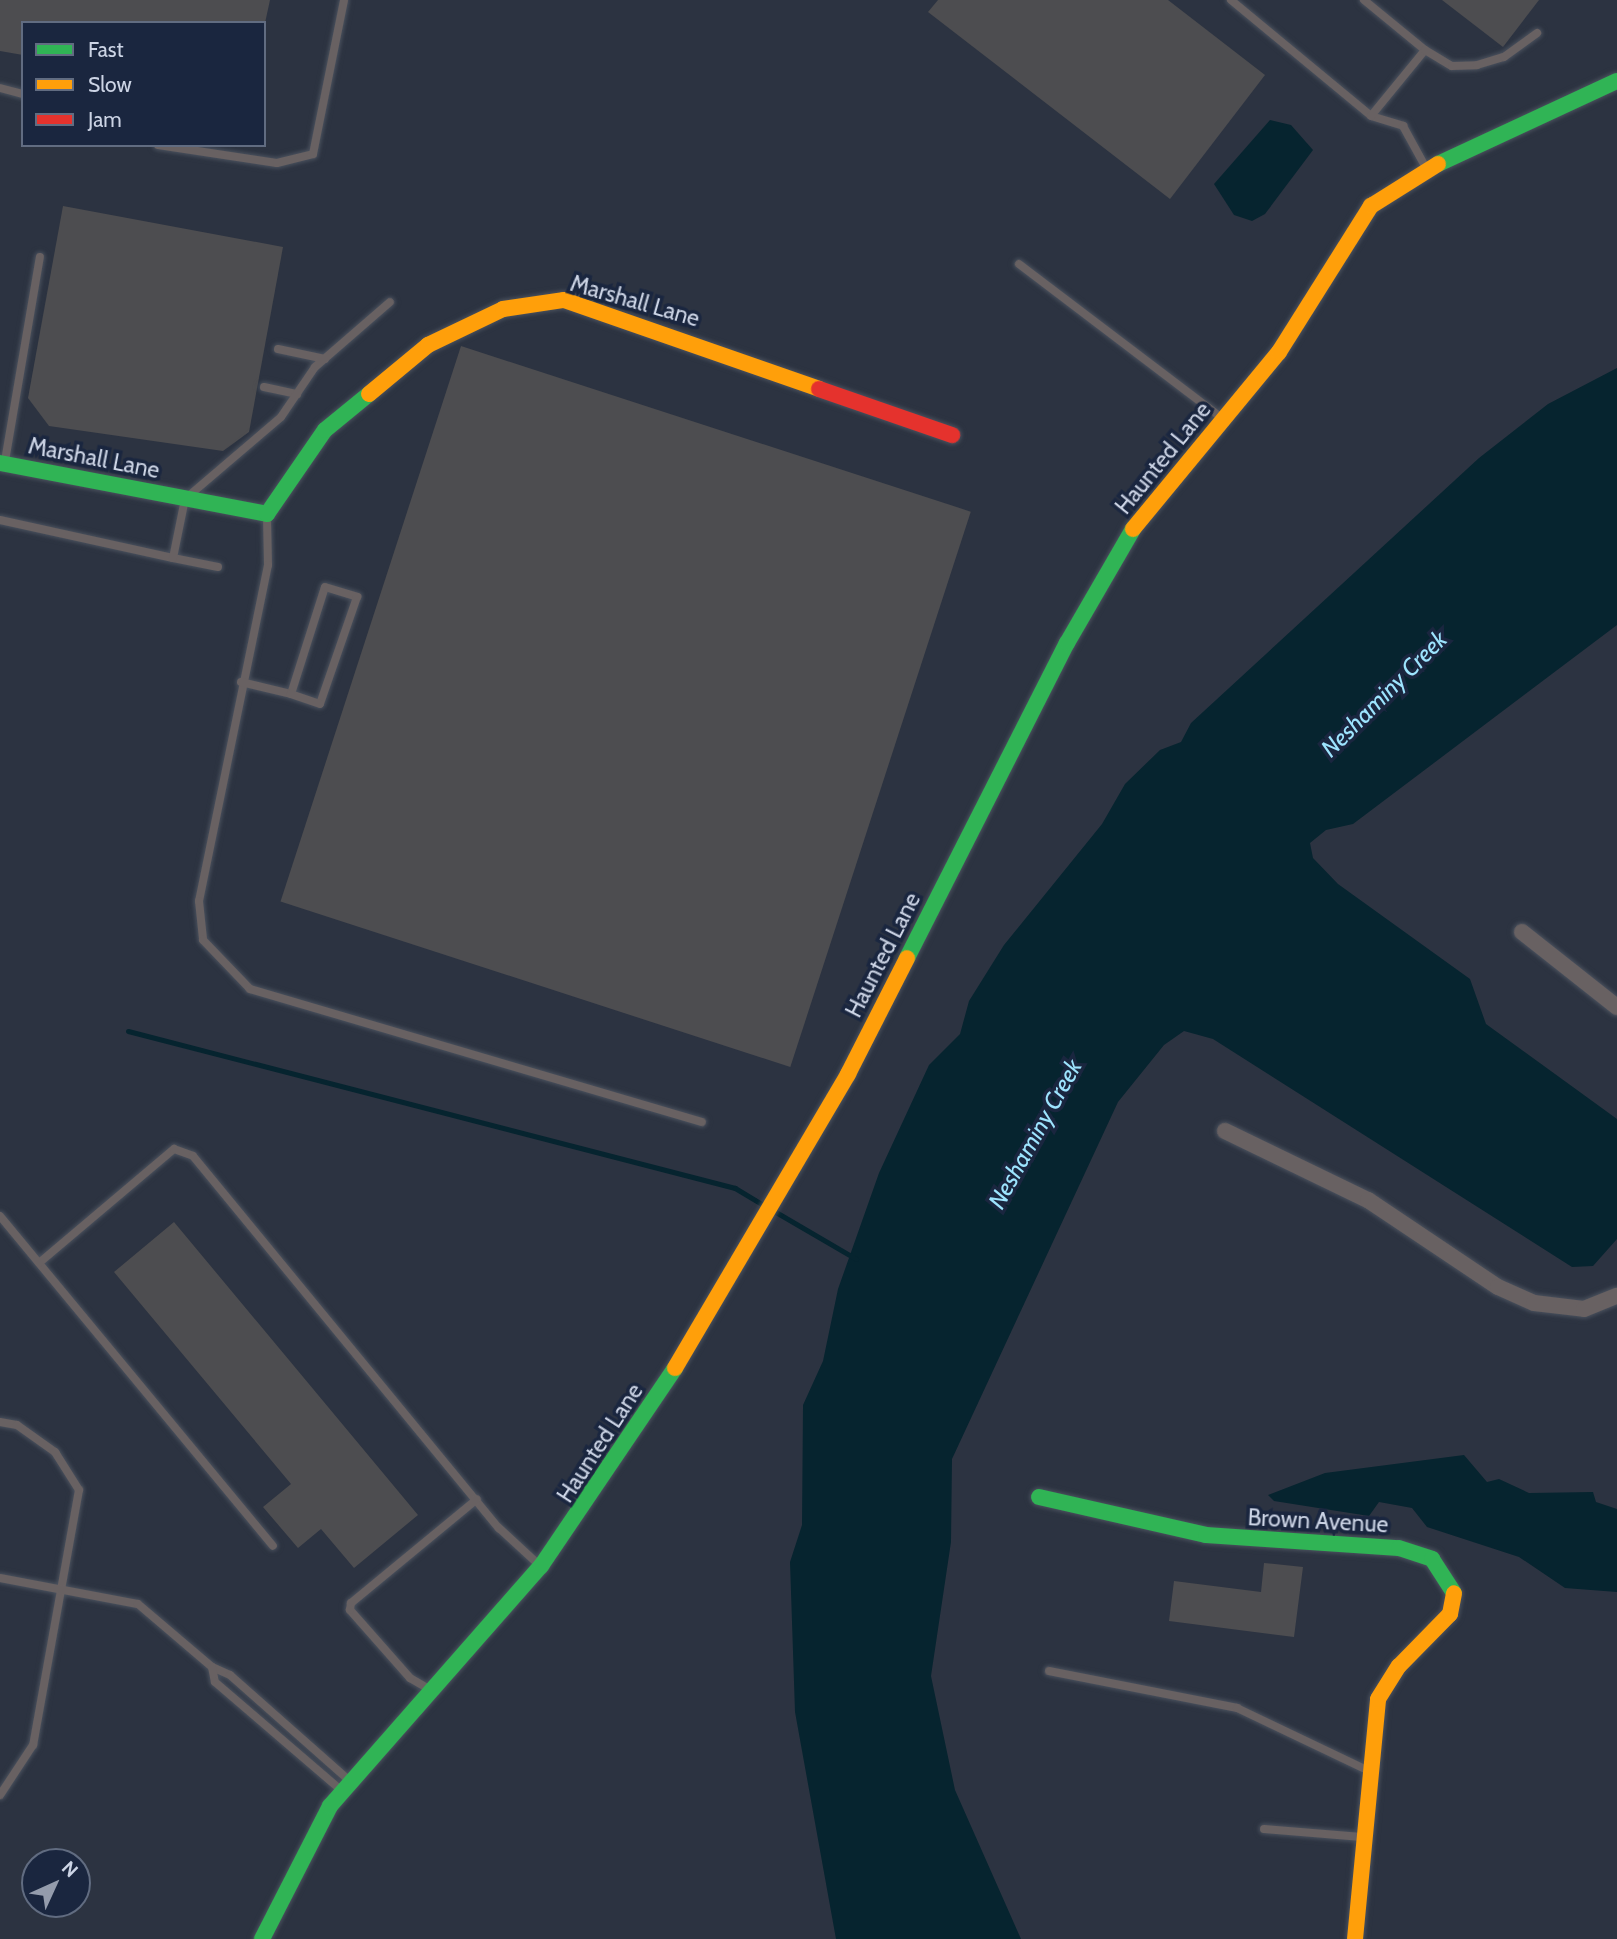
<!DOCTYPE html>
<style>
body{margin:0}
#map{position:relative;width:1617px;height:1939px;overflow:hidden;background:#2c3341;font-family:Cabin,sans-serif}
div>[style]{position:absolute}
.water>*{inset:0;background:#06242f}
.stream>*{height:5px;margin:-2.5px;padding:0 2.5px;transform-origin:2.5px;border-radius:2.5px;background:#06242f}
.building>*{inset:0;background:#4d4d50;transform-origin:0 0}
.roads{filter:drop-shadow(0 0 2px #4a515d) drop-shadow(0 0 2px #4a515d)}
.lane>*{height:8px;margin:-4px;padding:0 4px;transform-origin:4px;border-radius:4px;background:#686162}
.street>*{height:16px;margin:-8px;padding:0 8px;transform-origin:8px;border-radius:8px;background:#686162}
.fast>*{height:16px;margin:-8px;padding:0 8px;transform-origin:8px;border-radius:8px;background:#30b455}
.slow>*{height:16px;margin:-8px;padding:0 8px;transform-origin:8px;border-radius:8px;background:#ff9f0a}
.jam>*{height:16px;margin:-8px;padding:0 8px;transform-origin:8px;border-radius:8px;background:#e5322d}
span{translate:-50% -50%;white-space:nowrap;text-align:center;line-height:1.15;-webkit-text-stroke:7px #1a263f;paint-order:stroke}
.street-label{font-size:23px;color:#ccd4e5}
.water-label{font-size:24px;color:#9de4fe;font-style:italic}
.legend{position:absolute;left:21px;top:21px;width:245px;height:126px;box-sizing:border-box;background:#1a263f;border:2px solid #616c81;margin:0;padding:9px 12px;list-style:none;font-size:21px;color:#ccd4e5}
.legend li{display:flex;align-items:center;gap:14px;height:35px}
.legend b{width:35px;border:2px solid #616c81}
.north{position:absolute;left:21px;top:1848px;width:70px;height:70px;box-sizing:border-box;background:#1a263f;border:2px solid #616c81;border-radius:50%;rotate:45deg;font-size:19px;font-weight:700;line-height:28px;text-align:center;color:#ccd4e5}
.north::after{content:'';display:block;margin:auto;width:24px;height:32px;background:#949cac;clip-path:polygon(50% 0,100% 100%,50% 72%,0 100%)}
</style>
<div id="map">
<div class="water">
<div style="clip-path:polygon(1270px 120px,1291px 125px,1313px 150px,1265px 214px,1252px 221px,1234px 215px,1214px 184px)"></div>
<div style="clip-path:polygon(1617px 368px,1617px 625px,1353px 824px,1326px 830px,1310px 843px,1313px 858px,1338px 884px,1470px 979px,1486px 1024px,1617px 1119px,1617px 1239px,1593px 1266px,1572px 1267px,1213px 1039px,1184px 1031px,1164px 1045px,1118px 1102px,952px 1459px,951px 1542px,931px 1676px,955px 1790px,1021px 1939px,836px 1939px,795px 1712px,790px 1562px,802px 1525px,803px 1405px,823px 1361px,838px 1289px,879px 1173px,929px 1065px,960px 1034px,969px 1001px,1004px 945px,1102px 824px,1125px 784px,1160px 750px,1181px 742px,1191px 723px,1479px 458px,1548px 404px)"></div>
<div style="clip-path:polygon(1464px 1455px,1487px 1482px,1499px 1479px,1529px 1493px,1593px 1492px,1596px 1502px,1617px 1509px,1617px 1592px,1565px 1588px,1519px 1557px,1427px 1527px,1412px 1508px,1379px 1502px,1369px 1516px,1274px 1501px,1268px 1495px,1325px 1473px)"></div>
</div>
<div class="stream">
<div style="left:128px;top:1031px;width:627px;rotate:14.5deg"></div>
<div style="left:735px;top:1188px;width:35px;rotate:31deg"></div>
<div style="left:774px;top:1211px;width:95px;rotate:30.3deg"></div>
</div>
<div class="building">
<div style="clip-path:polygon(0 0,270px 0,265px 23px,23px 23px,23px 55px,0 51px)"></div>
<div style="clip-path:polygon(938px 0,1168px 0,1265px 75px,1170px 199px,928px 12px)"></div>
<div style="clip-path:polygon(1442px 0,1539px 0,1503px 47px)"></div>
<div style="clip-path:polygon(63px 206px,283px 247px,249px 432px,223px 451px,49px 426px,28px 398px)"></div>
<div style="left:461px;top:346px;width:536px;height:584px;rotate:18deg"></div>
<div style="clip-path:polygon(174px 1222px,418px 1515px,354px 1568px,321px 1529px,298px 1548px,263px 1507px,291px 1484px,114px 1272px)"></div>
<div style="clip-path:polygon(1264px 1563px,1303px 1567px,1294px 1637px,1169px 1621px,1174px 1581px,1261px 1592px)"></div>
</div>
<div class="roads">
<div class="lane">
<div style="left:1231px;top:0;width:182px;rotate:39.6deg"></div>
<div style="left:1371px;top:116px;width:34px;rotate:17deg"></div>
<div style="left:1403px;top:126px;width:46px;rotate:61.2deg"></div>
<div style="left:1364px;top:0;width:79px;rotate:39.3deg"></div>
<div style="left:1425px;top:50px;width:85px;rotate:129.3deg"></div>
<div style="left:1425px;top:50px;width:31px;rotate:31deg"></div>
<div style="left:1452px;top:66px;width:25px;rotate:-2deg"></div>
<div style="left:1477px;top:65px;width:28px;rotate:-17deg"></div>
<div style="left:1504px;top:57px;width:41px;rotate:-36deg"></div>
<div style="left:0;top:88px;width:24px;rotate:15deg"></div>
<div style="left:158px;top:145px;width:120px;rotate:8.6deg"></div>
<div style="left:277px;top:163px;width:37px;rotate:-14deg"></div>
<div style="left:313px;top:154px;width:157px;rotate:-78.6deg"></div>
<div style="left:1019px;top:264px;width:256px;rotate:37.2deg"></div>
<div style="left:278px;top:349px;width:48px;rotate:12deg"></div>
<div style="left:264px;top:387px;width:34px;rotate:12deg"></div>
<div style="left:5px;top:461px;width:207px;rotate:-80.3deg"></div>
<div style="left:267px;top:517px;width:48px;rotate:88.8deg"></div>
<div style="left:268px;top:565px;width:343px;rotate:101.6deg"></div>
<div style="left:199px;top:901px;width:39px;rotate:84deg"></div>
<div style="left:203px;top:940px;width:68px;rotate:46.2deg"></div>
<div style="left:250px;top:989px;width:471px;rotate:16.4deg"></div>
<div style="left:0;top:520px;width:177px;rotate:12.4deg"></div>
<div style="left:218px;top:567px;width:46px;rotate:-168.7deg"></div>
<div style="left:173px;top:558px;width:60px;rotate:-78.5deg"></div>
<div style="left:185px;top:499px;width:126px;rotate:-40.5deg"></div>
<div style="left:281px;top:417px;width:60px;rotate:-55.8deg"></div>
<div style="left:315px;top:367px;width:99px;rotate:-40.9deg"></div>
<div style="left:241px;top:682px;width:51px;rotate:13.5deg"></div>
<div style="left:291px;top:694px;width:112px;rotate:-72.4deg"></div>
<div style="left:325px;top:587px;width:34px;rotate:17deg"></div>
<div style="left:357px;top:597px;width:113px;rotate:109.1deg"></div>
<div style="left:320px;top:704px;width:31px;rotate:-161deg"></div>
<div style="left:0;top:1216px;width:428px;rotate:50.4deg"></div>
<div style="left:39px;top:1263px;width:177px;rotate:-40.2deg"></div>
<div style="left:174px;top:1149px;width:20px;rotate:20deg"></div>
<div style="left:193px;top:1156px;width:482px;rotate:50.6deg"></div>
<div style="left:499px;top:1528px;width:53px;rotate:42.7deg"></div>
<div style="left:0;top:1422px;width:17px;rotate:10deg"></div>
<div style="left:17px;top:1425px;width:47px;rotate:35.4deg"></div>
<div style="left:55px;top:1452px;width:45px;rotate:57.7deg"></div>
<div style="left:79px;top:1490px;width:259px;rotate:100.2deg"></div>
<div style="left:33px;top:1745px;width:60px;rotate:123.4deg"></div>
<div style="left:0;top:1578px;width:140px;rotate:10.7deg"></div>
<div style="left:138px;top:1604px;width:97px;rotate:40.4deg"></div>
<div style="left:212px;top:1667px;width:20px;rotate:24deg"></div>
<div style="left:230px;top:1675px;width:160px;rotate:41.5deg"></div>
<div style="left:212px;top:1667px;width:15px;rotate:79deg"></div>
<div style="left:215px;top:1682px;width:167px;rotate:40.6deg"></div>
<div style="left:1049px;top:1671px;width:192px;rotate:11.1deg"></div>
<div style="left:1237px;top:1708px;width:144px;rotate:25.5deg"></div>
<div style="left:429px;top:1689px;width:22px;rotate:-150deg"></div>
<div style="left:410px;top:1678px;width:91px;rotate:-131.4deg"></div>
<div style="left:350px;top:1610px;width:7px;rotate:-82deg"></div>
<div style="left:351px;top:1603px;width:163px;rotate:-39.5deg"></div>
<div style="left:1264px;top:1829px;width:98px;rotate:4.7deg"></div>
</div>
<div class="street">
<div style="left:1522px;top:932px;width:121px;rotate:38.3deg"></div>
<div style="left:1225px;top:1131px;width:159px;rotate:25.8deg"></div>
<div style="left:1368px;top:1200px;width:156px;rotate:33.8deg"></div>
<div style="left:1498px;top:1287px;width:39px;rotate:24deg"></div>
<div style="left:1534px;top:1303px;width:50px;rotate:6.8deg"></div>
<div style="left:1584px;top:1309px;width:35px;rotate:-22deg"></div>
</div>
<div class="fast">
<div style="left:1438px;top:164px;width:197px;rotate:-24.9deg"></div>
<div style="left:0;top:463px;width:272px;rotate:10.8deg"></div>
<div style="left:267px;top:514px;width:102px;rotate:-55.4deg"></div>
<div style="left:325px;top:430px;width:57px;rotate:-39.3deg"></div>
<div style="left:907px;top:958px;width:353px;rotate:-63.1deg"></div>
<div style="left:1067px;top:643px;width:132px;rotate:-59.9deg"></div>
<div style="left:1039px;top:1497px;width:171px;rotate:12.8deg"></div>
<div style="left:1206px;top:1535px;width:193px;rotate:3.9deg"></div>
<div style="left:1399px;top:1548px;width:35px;rotate:18deg"></div>
<div style="left:1432px;top:1559px;width:40px;rotate:57.1deg"></div>
<div style="left:262px;top:1939px;width:149px;rotate:-62.9deg"></div>
<div style="left:330px;top:1806px;width:320px;rotate:-48.7deg"></div>
<div style="left:541px;top:1566px;width:239px;rotate:-55.9deg"></div>
</div>
<div class="slow">
<div style="left:369px;top:394px;width:77px;rotate:-39.7deg"></div>
<div style="left:428px;top:345px;width:83px;rotate:-25.6deg"></div>
<div style="left:503px;top:309px;width:62px;rotate:-8.4deg"></div>
<div style="left:564px;top:300px;width:270px;rotate:19.2deg"></div>
<div style="left:1133px;top:529px;width:229px;rotate:-50.5deg"></div>
<div style="left:1279px;top:352px;width:173px;rotate:-57.8deg"></div>
<div style="left:1371px;top:206px;width:79px;rotate:-32.1deg"></div>
<div style="left:675px;top:1368px;width:341px;rotate:-59.5deg"></div>
<div style="left:848px;top:1074px;width:130px;rotate:-63deg"></div>
<div style="left:1355px;top:1939px;width:241px;rotate:-84.5deg"></div>
<div style="left:1378px;top:1699px;width:39px;rotate:-58deg"></div>
<div style="left:1399px;top:1666px;width:73px;rotate:-45.6deg"></div>
<div style="left:1450px;top:1614px;width:21px;rotate:-79deg"></div>
</div>
<div class="jam">
<div style="left:819px;top:389px;width:141px;rotate:19.1deg"></div>
</div>
</div>
<div class="street-label">
<span style="left:635px;top:301px;rotate:16deg">Marshall Lane</span>
<span style="left:94px;top:458px;rotate:11deg">Marshall Lane</span>
<span style="left:1163px;top:458px;rotate:-51deg">Haunted Lane</span>
<span style="left:883px;top:955px;rotate:-63deg">Haunted Lane</span>
<span style="left:600px;top:1443px;rotate:-57deg">Haunted Lane</span>
<span style="left:1318px;top:1521px;rotate:3deg">Brown Avenue</span>
</div>
<div class="water-label">
<span style="left:1384px;top:694px;rotate:-45deg">Neshaminy Creek</span>
<span style="left:1035px;top:1134px;rotate:-61deg">Neshaminy Creek</span>
</div>
<ul class="legend">
<li><b style="height:9px;background:#30b455"></b>Fast</li>
<li><b style="height:9px;background:#ff9f0a"></b>Slow</li>
<li><b style="height:9px;background:#e5322d"></b>Jam</li>
</ul>
<div class="north">N</div>
</div>
